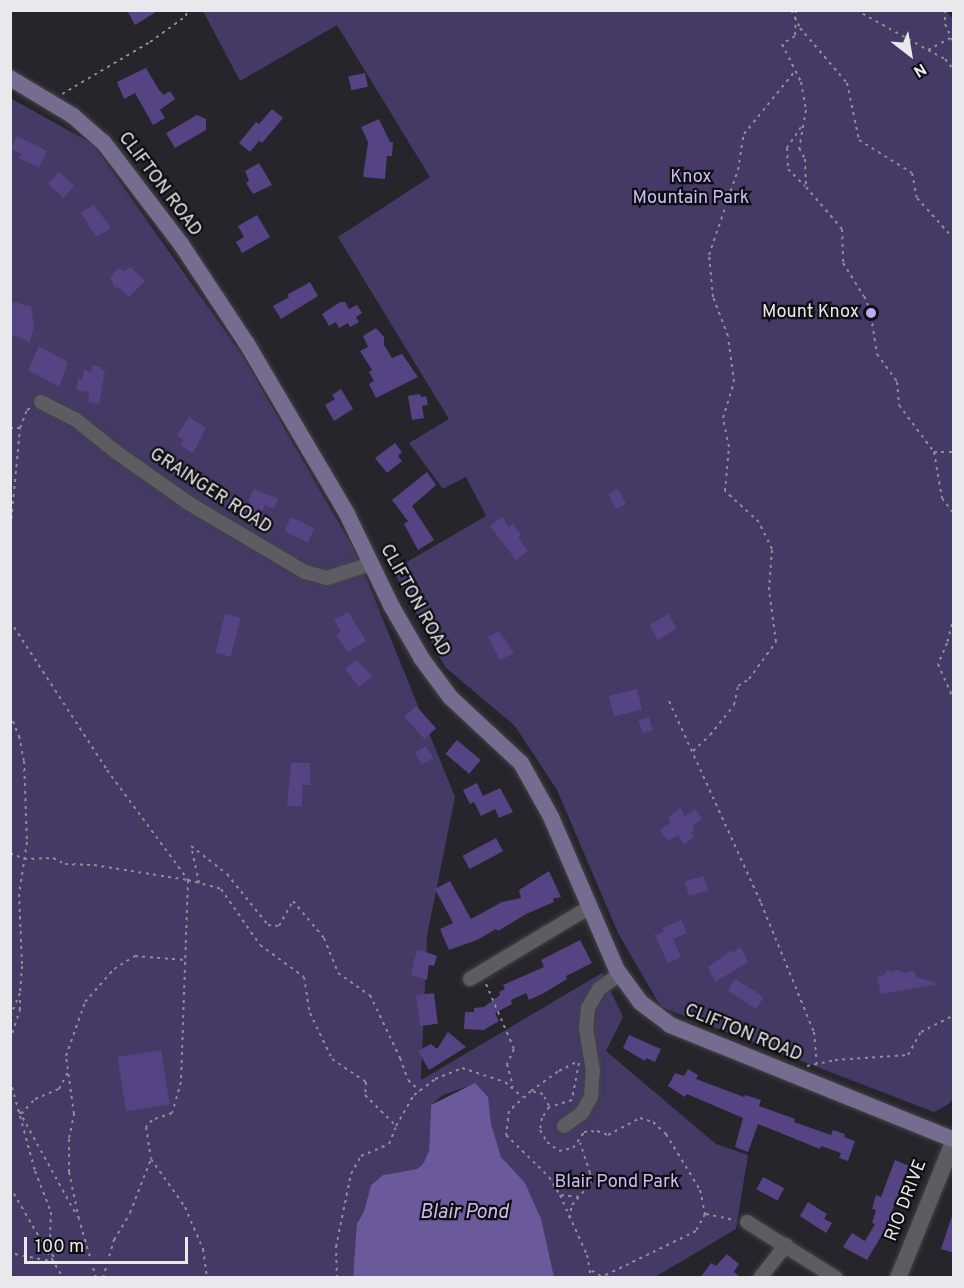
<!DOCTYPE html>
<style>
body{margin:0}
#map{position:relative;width:964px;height:1288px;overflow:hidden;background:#26252b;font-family:Overpass,sans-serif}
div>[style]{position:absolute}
.green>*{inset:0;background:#453966}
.water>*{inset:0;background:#6b599c}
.building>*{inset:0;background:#564384;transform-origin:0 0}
.path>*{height:2px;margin-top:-1px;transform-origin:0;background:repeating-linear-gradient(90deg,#8f8e93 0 3px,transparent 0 7.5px)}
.roads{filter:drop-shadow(0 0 2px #434248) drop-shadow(0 0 2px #434248)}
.minor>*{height:14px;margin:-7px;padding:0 7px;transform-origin:7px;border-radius:7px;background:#5d5c63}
.tertiary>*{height:16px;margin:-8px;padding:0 8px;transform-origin:8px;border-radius:8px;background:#5d5c63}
.secondary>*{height:16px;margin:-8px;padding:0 8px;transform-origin:8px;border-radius:8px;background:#756c8f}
.dots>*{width:16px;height:16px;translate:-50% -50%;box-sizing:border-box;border:3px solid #0f0e11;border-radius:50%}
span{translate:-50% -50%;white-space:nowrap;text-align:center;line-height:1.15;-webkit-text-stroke:4.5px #0f0e11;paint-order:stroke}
.park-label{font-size:18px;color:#c9bcf6}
.street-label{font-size:18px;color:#e9e8ec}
.poi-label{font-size:18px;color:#e9e8ec}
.right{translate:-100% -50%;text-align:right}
.water-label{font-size:20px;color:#c9bcf6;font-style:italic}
.frame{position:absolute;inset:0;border:12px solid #e9e8ec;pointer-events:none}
.north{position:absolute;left:880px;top:24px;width:60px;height:60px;-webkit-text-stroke:4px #0f0e11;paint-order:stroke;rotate:149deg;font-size:16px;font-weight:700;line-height:24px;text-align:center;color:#e9e8ec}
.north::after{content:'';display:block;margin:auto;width:21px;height:27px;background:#e9e8ec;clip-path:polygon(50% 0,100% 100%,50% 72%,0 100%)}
.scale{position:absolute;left:24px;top:1237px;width:164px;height:27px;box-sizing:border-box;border:3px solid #e9e8ec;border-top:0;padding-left:8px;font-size:18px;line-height:21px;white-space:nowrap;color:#e9e8ec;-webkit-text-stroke:4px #0f0e11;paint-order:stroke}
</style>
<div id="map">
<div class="green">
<div style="clip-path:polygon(203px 11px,947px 11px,954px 21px,954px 1097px,949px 1104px,934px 1112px,661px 1007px,618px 933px,557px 790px,515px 726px,445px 667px,393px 570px,486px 516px,466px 477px,443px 489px,409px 443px,449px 419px,338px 237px,430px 177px,337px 25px,240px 81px)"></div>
<div style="clip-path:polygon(10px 98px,93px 144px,242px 355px,356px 553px,455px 797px,427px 936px,421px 1080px,602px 973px,623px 1017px,606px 1051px,716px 1144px,748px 1155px,736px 1229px,655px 1277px,544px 1277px,514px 1191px,473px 1087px,466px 1087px,443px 1095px,431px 1105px,429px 1151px,423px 1164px,417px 1169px,383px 1175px,371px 1185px,364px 1211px,358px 1220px,353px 1277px,11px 1277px)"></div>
</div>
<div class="water">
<div style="clip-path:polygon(475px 1083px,488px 1097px,491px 1124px,501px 1157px,525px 1183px,541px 1219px,554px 1277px,353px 1277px,357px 1223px,364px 1211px,371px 1185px,383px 1175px,417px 1169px,423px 1164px,429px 1151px,431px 1105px)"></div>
</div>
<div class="building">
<div style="clip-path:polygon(127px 10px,159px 10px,135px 25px)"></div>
<div style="clip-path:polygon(146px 68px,159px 90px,164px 95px,170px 91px,175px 99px,160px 110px,165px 118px,153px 125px,135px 93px,124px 99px,117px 82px)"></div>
<div style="left:365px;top:73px;width:14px;height:17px;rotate:78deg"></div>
<div style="clip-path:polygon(272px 109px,283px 118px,262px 143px,259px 141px,250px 152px,239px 143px,256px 122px,259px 124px)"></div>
<div style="clip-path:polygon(197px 115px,206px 119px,206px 130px,175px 148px,166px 133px)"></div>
<div style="clip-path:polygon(379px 119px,390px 142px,393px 142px,392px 156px,387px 156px,385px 179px,363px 177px,368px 142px,361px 127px)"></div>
<div style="clip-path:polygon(17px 136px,47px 151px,39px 168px,19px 158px,21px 154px,11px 149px)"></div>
<div style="clip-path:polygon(259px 163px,272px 185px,253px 194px,246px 183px,249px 181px,245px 171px)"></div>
<div style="left:59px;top:172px;width:21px;height:16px;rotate:43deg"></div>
<div style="clip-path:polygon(94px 205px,111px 228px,96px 237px,81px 213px)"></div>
<div style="clip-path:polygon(257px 215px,270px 237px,242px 253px,236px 242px,244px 237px,238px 226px)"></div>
<div style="clip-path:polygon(130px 267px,145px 281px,129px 297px,118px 287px,115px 288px,110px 277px,118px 268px,125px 271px)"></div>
<div style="clip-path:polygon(310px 282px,318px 296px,281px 319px,273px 306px,289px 297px,287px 295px)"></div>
<div style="clip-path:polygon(15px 302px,31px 307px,34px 326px,30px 342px,10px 334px,10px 305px)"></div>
<div style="clip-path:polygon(340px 302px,345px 302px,349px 309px,357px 305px,362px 313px,356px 317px,359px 322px,350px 327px,348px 323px,339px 328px,336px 322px,329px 326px,322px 314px)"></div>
<div style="clip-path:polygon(376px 328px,384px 337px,384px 345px,392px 358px,402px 354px,418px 377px,376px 398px,369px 384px,374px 381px,369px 372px,372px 370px,360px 351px,368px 347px,363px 336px)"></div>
<div style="clip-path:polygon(39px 346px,68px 362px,59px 387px,28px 370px)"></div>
<div style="clip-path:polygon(92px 365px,101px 367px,101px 370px,105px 371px,99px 404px,88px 402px,89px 392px,76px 390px,78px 378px,82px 380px,84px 370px,91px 372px)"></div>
<div style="clip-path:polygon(341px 389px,353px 409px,334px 421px,325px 405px,335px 399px,332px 395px)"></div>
<div style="clip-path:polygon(420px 394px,421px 397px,426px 396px,428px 405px,422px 406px,424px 418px,412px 420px,408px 396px)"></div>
<div style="clip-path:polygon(189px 417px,206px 428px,193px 453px,180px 445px,184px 440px,177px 436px)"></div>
<div style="clip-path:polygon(395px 443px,402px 452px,398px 456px,402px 461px,387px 473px,375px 458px)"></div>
<div style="clip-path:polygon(427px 472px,436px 485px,412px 506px,434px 540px,418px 550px,404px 524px,408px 521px,392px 500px)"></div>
<div style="clip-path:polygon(254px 489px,278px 499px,274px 509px,265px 505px,260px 518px,244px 511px)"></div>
<div style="left:618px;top:489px;width:17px;height:11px;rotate:62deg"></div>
<div style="left:291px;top:517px;width:26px;height:16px;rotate:25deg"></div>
<div style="clip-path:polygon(502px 517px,509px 527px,513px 524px,521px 535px,518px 538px,528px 551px,516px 560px,490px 526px)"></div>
<div style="clip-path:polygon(348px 612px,366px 641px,348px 652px,336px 635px,341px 632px,334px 620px)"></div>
<div style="left:225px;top:614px;width:16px;height:40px;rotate:14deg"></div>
<div style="left:668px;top:614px;width:17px;height:22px;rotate:59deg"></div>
<div style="clip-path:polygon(499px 631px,514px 653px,500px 660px,488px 637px)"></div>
<div style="clip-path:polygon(356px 660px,373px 676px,359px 687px,345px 669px)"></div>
<div style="left:637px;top:689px;width:21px;height:29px;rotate:76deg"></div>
<div style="left:416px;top:706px;width:30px;height:16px;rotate:48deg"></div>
<div style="left:649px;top:717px;width:14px;height:11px;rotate:73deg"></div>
<div style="left:457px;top:740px;width:31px;height:18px;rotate:40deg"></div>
<div style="left:426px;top:746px;width:14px;height:13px;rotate:60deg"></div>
<div style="clip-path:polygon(291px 763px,310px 763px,310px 785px,302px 785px,302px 806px,287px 806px)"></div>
<div style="clip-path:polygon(477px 783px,483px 796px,500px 788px,513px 812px,499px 818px,495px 809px,481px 816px,474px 802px,470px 804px,463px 790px)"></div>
<div style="clip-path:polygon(680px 808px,685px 816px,695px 809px,702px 819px,692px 826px,695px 831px,691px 833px,694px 837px,684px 845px,678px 835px,668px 841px,660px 830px,671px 822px,668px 817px)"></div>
<div style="left:496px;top:838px;width:15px;height:38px;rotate:62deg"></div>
<div style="clip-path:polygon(549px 871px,561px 897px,553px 899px,554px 902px,526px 914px,498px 931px,496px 929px,477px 940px,449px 950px,440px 929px,453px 923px,435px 889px,450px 881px,471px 919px,502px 902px,521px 898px,519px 890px)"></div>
<div style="left:704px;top:876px;width:15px;height:20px;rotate:74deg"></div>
<div style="clip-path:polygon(681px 920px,687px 933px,673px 939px,681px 957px,668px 963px,655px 935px,664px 932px,662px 928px)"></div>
<div style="clip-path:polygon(580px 940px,592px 963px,566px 976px,567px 979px,544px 993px,529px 1000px,526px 993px,511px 1000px,512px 1004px,495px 1013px,499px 1021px,484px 1030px,464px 1029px,465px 1012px,474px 1012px,474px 1008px,484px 1007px,500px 995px,499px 992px,505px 989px,503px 985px,544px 967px,541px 960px)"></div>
<div style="clip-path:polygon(741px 947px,748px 962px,715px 982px,708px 967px,730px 951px,731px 953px)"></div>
<div style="clip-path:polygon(417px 949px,437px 956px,434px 966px,429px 965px,427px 980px,411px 975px)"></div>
<div style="clip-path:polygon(895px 969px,905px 973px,914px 971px,916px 977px,939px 984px,881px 994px,877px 976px,885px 975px,887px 970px,894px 972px)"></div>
<div style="left:735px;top:979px;width:34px;height:14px;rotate:32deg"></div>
<div style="left:434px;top:993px;width:31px;height:18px;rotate:83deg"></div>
<div style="clip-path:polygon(448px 1032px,466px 1047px,429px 1070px,418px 1051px,431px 1044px,437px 1049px)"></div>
<div style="clip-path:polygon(629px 1035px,661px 1049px,655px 1062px,646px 1058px,645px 1061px,623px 1048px)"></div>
<div style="left:161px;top:1050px;width:55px;height:44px;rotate:81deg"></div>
<div style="clip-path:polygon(688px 1069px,698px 1075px,696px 1079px,744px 1097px,745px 1095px,761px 1100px,759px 1106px,795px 1119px,794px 1122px,831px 1135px,833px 1130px,845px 1134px,844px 1137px,855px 1141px,848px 1161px,839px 1158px,841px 1153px,821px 1146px,820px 1149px,758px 1124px,748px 1152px,735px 1147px,743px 1118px,687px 1094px,685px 1097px,668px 1086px,675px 1073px,684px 1076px)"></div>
<div style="clip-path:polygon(895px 1160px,909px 1166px,886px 1228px,867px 1260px,843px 1247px,852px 1233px,865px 1241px,875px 1224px,872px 1223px,876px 1210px,872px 1209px,876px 1195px,881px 1197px)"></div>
<div style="left:763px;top:1177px;width:24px;height:14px;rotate:28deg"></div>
<div style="clip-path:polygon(808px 1202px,827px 1214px,824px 1219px,832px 1223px,826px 1233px,800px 1216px)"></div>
<div style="clip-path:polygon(952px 1216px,954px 1216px,954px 1253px,941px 1249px)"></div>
<div style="clip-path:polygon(727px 1254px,739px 1264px,734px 1272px,741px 1278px,700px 1278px,711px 1263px,716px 1266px)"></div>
</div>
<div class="path">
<div style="left:791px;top:10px;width:20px;rotate:63deg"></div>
<div style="left:800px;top:28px;width:72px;rotate:49.5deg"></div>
<div style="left:847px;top:83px;width:58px;rotate:78.1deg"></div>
<div style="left:859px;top:140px;width:62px;rotate:31.9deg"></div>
<div style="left:912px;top:173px;width:25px;rotate:79deg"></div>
<div style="left:917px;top:198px;width:55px;rotate:47.9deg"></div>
<div style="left:796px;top:10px;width:26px;rotate:92deg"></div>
<div style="left:795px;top:36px;width:15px;rotate:148deg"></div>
<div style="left:782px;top:44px;width:42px;rotate:63.4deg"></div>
<div style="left:801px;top:82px;width:28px;rotate:80deg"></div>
<div style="left:806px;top:110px;width:39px;rotate:100deg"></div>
<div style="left:799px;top:148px;width:13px;rotate:61deg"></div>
<div style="left:805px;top:159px;width:28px;rotate:88deg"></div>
<div style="left:806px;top:187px;width:55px;rotate:49.4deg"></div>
<div style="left:842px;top:229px;width:34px;rotate:88deg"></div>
<div style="left:843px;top:263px;width:39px;rotate:58deg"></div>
<div style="left:864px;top:296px;width:26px;rotate:67deg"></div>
<div style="left:856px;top:10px;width:82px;rotate:29.1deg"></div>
<div style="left:928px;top:50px;width:27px;rotate:-28deg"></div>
<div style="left:945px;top:10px;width:14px;rotate:90deg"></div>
<div style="left:945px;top:24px;width:21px;rotate:65deg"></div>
<div style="left:928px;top:50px;width:19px;rotate:28deg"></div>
<div style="left:945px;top:59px;width:14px;rotate:51deg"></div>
<div style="left:62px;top:94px;width:102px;rotate:-30.6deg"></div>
<div style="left:150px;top:42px;width:44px;rotate:-35.8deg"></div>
<div style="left:186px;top:16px;width:6px;rotate:-81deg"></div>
<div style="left:801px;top:127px;width:25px;rotate:124deg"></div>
<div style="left:787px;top:148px;width:21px;rotate:87deg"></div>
<div style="left:788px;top:169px;width:24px;rotate:45deg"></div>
<div style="left:871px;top:316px;width:38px;rotate:81deg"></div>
<div style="left:877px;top:354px;width:34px;rotate:54deg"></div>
<div style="left:897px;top:382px;width:23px;rotate:85deg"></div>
<div style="left:899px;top:405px;width:59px;rotate:53.3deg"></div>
<div style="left:934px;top:452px;width:47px;rotate:80.1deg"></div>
<div style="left:942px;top:498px;width:20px;rotate:53deg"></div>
<div style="left:10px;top:428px;width:10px"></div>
<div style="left:934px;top:452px;width:20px"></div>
<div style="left:10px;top:534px;width:106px;rotate:-84.6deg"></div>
<div style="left:20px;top:428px;width:19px;rotate:-69deg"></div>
<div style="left:27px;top:410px;width:4px;rotate:-27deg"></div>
<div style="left:954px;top:561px;width:20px;rotate:90deg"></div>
<div style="left:954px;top:617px;width:27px;rotate:105deg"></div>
<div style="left:947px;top:643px;width:23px;rotate:113deg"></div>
<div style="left:938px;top:664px;width:39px;rotate:66deg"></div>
<div style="left:10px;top:621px;width:178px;rotate:56.9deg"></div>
<div style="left:107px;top:770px;width:137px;rotate:53.6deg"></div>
<div style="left:188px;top:880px;width:202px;rotate:92deg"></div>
<div style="left:181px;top:1082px;width:32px;rotate:106deg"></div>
<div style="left:172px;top:1113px;width:21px;rotate:161deg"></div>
<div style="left:152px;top:1120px;width:9px;rotate:131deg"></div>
<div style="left:146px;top:1127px;width:32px;rotate:81deg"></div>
<div style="left:151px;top:1159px;width:59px;rotate:54.7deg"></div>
<div style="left:185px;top:1207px;width:46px;rotate:66.8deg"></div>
<div style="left:203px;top:1249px;width:29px;rotate:82deg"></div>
<div style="left:669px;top:701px;width:222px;rotate:65.5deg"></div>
<div style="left:761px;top:903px;width:139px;rotate:67.7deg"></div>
<div style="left:814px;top:1032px;width:32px;rotate:85deg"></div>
<div style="left:10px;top:714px;width:24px;rotate:68deg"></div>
<div style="left:19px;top:736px;width:25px;rotate:79deg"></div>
<div style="left:24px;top:761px;width:81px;rotate:87.9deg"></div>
<div style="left:27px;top:842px;width:53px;rotate:98.7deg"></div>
<div style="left:19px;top:894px;width:72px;rotate:87.6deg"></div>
<div style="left:22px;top:966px;width:27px;rotate:94deg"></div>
<div style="left:20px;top:993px;width:25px;rotate:113deg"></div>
<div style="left:693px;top:751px;width:23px;rotate:-43deg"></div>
<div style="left:710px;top:735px;width:38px;rotate:-51deg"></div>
<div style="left:734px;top:705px;width:19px;rotate:-78deg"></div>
<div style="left:738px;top:686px;width:13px;rotate:-32deg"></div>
<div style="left:749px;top:679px;width:46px;rotate:-53.9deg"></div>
<div style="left:776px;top:642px;width:52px;rotate:-97.7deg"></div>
<div style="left:769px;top:590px;width:41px;rotate:-85.8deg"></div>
<div style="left:772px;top:549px;width:30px;rotate:-116deg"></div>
<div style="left:759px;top:522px;width:46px;rotate:-137.6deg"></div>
<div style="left:725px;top:491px;width:44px;rotate:-84.8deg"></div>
<div style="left:729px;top:447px;width:30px;rotate:-102deg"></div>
<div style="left:723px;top:418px;width:38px;rotate:-73deg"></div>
<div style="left:734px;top:382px;width:46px;rotate:-97.4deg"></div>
<div style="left:728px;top:336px;width:42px;rotate:-111deg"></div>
<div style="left:713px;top:297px;width:42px;rotate:-95.4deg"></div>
<div style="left:709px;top:255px;width:90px;rotate:-71.2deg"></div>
<div style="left:738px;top:170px;width:36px;rotate:-81deg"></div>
<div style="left:744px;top:134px;width:81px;rotate:-51deg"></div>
<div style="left:10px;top:853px;width:15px;rotate:23deg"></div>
<div style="left:24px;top:859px;width:29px;rotate:-2deg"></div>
<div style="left:53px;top:858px;width:13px;rotate:27deg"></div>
<div style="left:65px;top:864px;width:29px;rotate:2deg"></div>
<div style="left:94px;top:865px;width:95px;rotate:9.1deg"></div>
<div style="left:188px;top:880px;width:34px;rotate:15deg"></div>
<div style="left:221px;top:889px;width:68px;rotate:55.1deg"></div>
<div style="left:260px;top:945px;width:54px;rotate:36deg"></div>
<div style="left:304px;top:977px;width:36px;rotate:81deg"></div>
<div style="left:310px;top:1013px;width:51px;rotate:64.4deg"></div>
<div style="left:332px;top:1059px;width:41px;rotate:34.1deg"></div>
<div style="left:366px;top:1082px;width:13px;rotate:94deg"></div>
<div style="left:365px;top:1095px;width:44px;rotate:45deg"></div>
<div style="left:396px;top:1126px;width:36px;rotate:-60deg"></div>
<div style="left:414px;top:1095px;width:26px;rotate:-37deg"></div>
<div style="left:435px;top:1079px;width:29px;rotate:-22deg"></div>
<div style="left:462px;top:1068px;width:45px;rotate:18deg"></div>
<div style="left:505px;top:1082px;width:23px;rotate:41deg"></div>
<div style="left:199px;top:883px;width:38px;rotate:-102deg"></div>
<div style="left:191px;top:846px;width:46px;rotate:37.9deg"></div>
<div style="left:227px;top:874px;width:65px;rotate:51.2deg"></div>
<div style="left:268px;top:925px;width:11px;rotate:5deg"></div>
<div style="left:279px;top:926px;width:29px;rotate:-61deg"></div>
<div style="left:293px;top:901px;width:48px;rotate:50deg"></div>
<div style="left:324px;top:938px;width:38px;rotate:68deg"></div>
<div style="left:338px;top:973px;width:39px;rotate:35deg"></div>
<div style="left:370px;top:995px;width:70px;rotate:64.5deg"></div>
<div style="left:400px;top:1058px;width:23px;rotate:70deg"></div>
<div style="left:408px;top:1080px;width:16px;rotate:43deg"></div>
<div style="left:486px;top:984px;width:71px;rotate:66.7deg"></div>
<div style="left:514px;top:1049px;width:17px;rotate:115deg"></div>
<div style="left:507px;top:1064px;width:24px;rotate:75deg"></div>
<div style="left:10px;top:1040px;width:32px;rotate:-72deg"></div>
<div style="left:20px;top:1010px;width:14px;rotate:-90deg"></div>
<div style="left:579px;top:1063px;width:38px;rotate:101deg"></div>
<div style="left:572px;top:1100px;width:24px;rotate:163deg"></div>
<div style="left:549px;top:1107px;width:13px;rotate:122deg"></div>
<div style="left:542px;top:1118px;width:12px;rotate:99deg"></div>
<div style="left:540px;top:1130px;width:14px;rotate:60deg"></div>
<div style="left:547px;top:1142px;width:15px;rotate:37deg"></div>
<div style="left:559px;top:1151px;width:14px;rotate:-12deg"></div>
<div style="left:573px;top:1148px;width:19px;rotate:-55deg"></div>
<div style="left:584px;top:1132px;width:13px;rotate:-4deg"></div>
<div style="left:597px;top:1131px;width:12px;rotate:20deg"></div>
<div style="left:608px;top:1135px;width:36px;rotate:-28deg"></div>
<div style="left:640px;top:1118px;width:14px;rotate:17deg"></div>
<div style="left:653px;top:1122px;width:18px;rotate:43deg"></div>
<div style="left:666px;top:1134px;width:66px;rotate:58.7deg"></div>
<div style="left:700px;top:1190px;width:25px;rotate:78deg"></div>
<div style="left:705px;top:1214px;width:19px;rotate:118deg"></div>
<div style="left:696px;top:1231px;width:98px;rotate:154deg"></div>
<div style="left:608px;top:1274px;width:7px;rotate:164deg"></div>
<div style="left:601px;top:1276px;width:14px;rotate:-150deg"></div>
<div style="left:807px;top:1066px;width:29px;rotate:-12deg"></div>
<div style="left:835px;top:1060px;width:73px;rotate:-3.9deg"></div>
<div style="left:908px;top:1055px;width:26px;rotate:-61deg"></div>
<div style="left:921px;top:1032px;width:37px;rotate:-27deg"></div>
<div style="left:10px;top:1080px;width:94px;rotate:74.6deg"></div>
<div style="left:35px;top:1171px;width:44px;rotate:68.7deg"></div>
<div style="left:51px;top:1212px;width:35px;rotate:92deg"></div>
<div style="left:50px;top:1247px;width:16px;rotate:72deg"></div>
<div style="left:55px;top:1262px;width:46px;rotate:-168.7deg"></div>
<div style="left:531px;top:1091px;width:34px;rotate:-36deg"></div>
<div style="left:559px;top:1071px;width:22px;rotate:-27deg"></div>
<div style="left:549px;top:1106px;width:13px;rotate:-117deg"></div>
<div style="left:543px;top:1094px;width:12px;rotate:-166deg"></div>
<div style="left:531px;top:1091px;width:30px;rotate:138deg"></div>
<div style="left:509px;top:1111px;width:24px;rotate:97deg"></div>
<div style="left:506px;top:1135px;width:60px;rotate:44.3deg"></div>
<div style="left:549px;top:1177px;width:21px;rotate:59deg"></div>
<div style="left:560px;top:1195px;width:66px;rotate:65.8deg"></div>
<div style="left:587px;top:1255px;width:23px;rotate:80deg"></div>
<div style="left:19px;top:1111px;width:120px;rotate:61.1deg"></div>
<div style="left:21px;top:1114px;width:21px;rotate:-47deg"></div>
<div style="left:35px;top:1099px;width:26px;rotate:-23deg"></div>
<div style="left:59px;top:1089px;width:20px;rotate:-63deg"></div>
<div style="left:10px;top:1187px;width:105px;rotate:59.8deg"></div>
<div style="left:561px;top:1195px;width:18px;rotate:6deg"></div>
<div style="left:706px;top:1214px;width:30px;rotate:12deg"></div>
<div style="left:569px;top:1218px;width:13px;rotate:-77deg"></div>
<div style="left:572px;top:1205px;width:29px;rotate:-49deg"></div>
<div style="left:591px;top:1183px;width:10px;rotate:-96deg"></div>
<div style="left:590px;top:1173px;width:32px;rotate:-108deg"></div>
<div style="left:96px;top:1278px;width:61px;rotate:-106.1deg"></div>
<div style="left:79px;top:1219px;width:48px;rotate:-102deg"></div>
<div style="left:69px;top:1172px;width:34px;rotate:-90deg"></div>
<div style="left:69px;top:1138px;width:25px;rotate:-78deg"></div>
<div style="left:74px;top:1114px;width:59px;rotate:-97.9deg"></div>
<div style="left:66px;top:1056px;width:57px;rotate:-70.6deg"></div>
<div style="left:85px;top:1002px;width:44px;rotate:-48.7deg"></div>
<div style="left:114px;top:969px;width:25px;rotate:-32deg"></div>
<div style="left:135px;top:956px;width:50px;rotate:4.6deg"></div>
<div style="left:103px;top:1278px;width:40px;rotate:-74deg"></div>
<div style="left:114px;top:1240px;width:31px;rotate:-59deg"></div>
<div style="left:130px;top:1213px;width:58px;rotate:-68.7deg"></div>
<div style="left:337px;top:1278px;width:31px;rotate:-92deg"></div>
<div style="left:336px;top:1247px;width:75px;rotate:-78.4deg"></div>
<div style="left:351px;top:1174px;width:21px;rotate:-61deg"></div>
<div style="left:361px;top:1156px;width:30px;rotate:-23deg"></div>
<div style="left:389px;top:1144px;width:18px;rotate:-68deg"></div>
</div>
<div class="roads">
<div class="minor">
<div style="left:41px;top:402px;width:38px;rotate:27deg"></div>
<div style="left:75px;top:419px;width:53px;rotate:38.8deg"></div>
<div style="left:116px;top:452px;width:90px;rotate:35.1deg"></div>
<div style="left:190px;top:504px;width:134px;rotate:30.6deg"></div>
<div style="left:305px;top:572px;width:23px;rotate:15deg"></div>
<div style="left:327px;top:578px;width:45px;rotate:-18deg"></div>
<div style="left:470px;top:979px;width:140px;rotate:-31deg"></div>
<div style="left:564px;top:1126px;width:22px;rotate:-36deg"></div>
<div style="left:582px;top:1113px;width:18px;rotate:-61deg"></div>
<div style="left:591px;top:1097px;width:26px;rotate:-86deg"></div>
<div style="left:593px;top:1071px;width:44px;rotate:-99.2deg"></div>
<div style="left:586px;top:1028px;width:20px;rotate:-84deg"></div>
<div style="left:588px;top:1008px;width:22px;rotate:-60deg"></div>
<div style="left:599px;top:989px;width:26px;rotate:-36deg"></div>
<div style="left:747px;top:1222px;width:105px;rotate:32.2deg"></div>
<div style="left:760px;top:1278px;width:42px;rotate:-51.8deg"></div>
</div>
<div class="tertiary">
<div style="left:898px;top:1278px;width:149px;rotate:-67.9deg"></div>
</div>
<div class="secondary">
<div style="left:10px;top:78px;width:74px;rotate:31.1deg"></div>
<div style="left:73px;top:116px;width:41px;rotate:41.1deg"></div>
<div style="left:104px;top:143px;width:127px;rotate:52.7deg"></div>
<div style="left:181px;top:244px;width:120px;rotate:56.6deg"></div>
<div style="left:247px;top:344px;width:197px;rotate:59.5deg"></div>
<div style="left:347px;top:514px;width:103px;rotate:64.2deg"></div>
<div style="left:392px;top:607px;width:60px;rotate:60deg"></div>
<div style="left:422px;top:659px;width:47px;rotate:53.6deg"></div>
<div style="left:450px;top:697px;width:97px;rotate:42.9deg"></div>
<div style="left:521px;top:763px;width:62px;rotate:60.9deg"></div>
<div style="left:551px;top:817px;width:167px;rotate:66.7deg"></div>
<div style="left:617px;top:970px;width:39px;rotate:54deg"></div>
<div style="left:640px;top:1002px;width:38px;rotate:37deg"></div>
<div style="left:670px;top:1025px;width:304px;rotate:22deg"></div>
</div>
</div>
<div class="dots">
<div style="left:871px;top:313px;background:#bcaaf6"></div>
</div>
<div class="park-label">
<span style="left:691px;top:189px">Knox<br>Mountain Park</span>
<span style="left:617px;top:1183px">Blair Pond Park</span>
</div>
<div class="street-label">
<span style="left:159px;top:185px;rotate:53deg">CLIFTON ROAD</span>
<span style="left:210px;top:492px;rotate:33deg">GRAINGER ROAD</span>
<span style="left:414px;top:601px;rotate:61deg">CLIFTON ROAD</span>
<span style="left:743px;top:1034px;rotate:22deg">CLIFTON ROAD</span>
<span style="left:907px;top:1201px;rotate:-69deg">RIO DRIVE</span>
</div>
<div class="poi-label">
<span class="right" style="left:859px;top:313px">Mount Knox</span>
</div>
<div class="water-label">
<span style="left:464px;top:1213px">Blair Pond</span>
</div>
<div class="frame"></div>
<div class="north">N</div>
<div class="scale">100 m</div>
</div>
